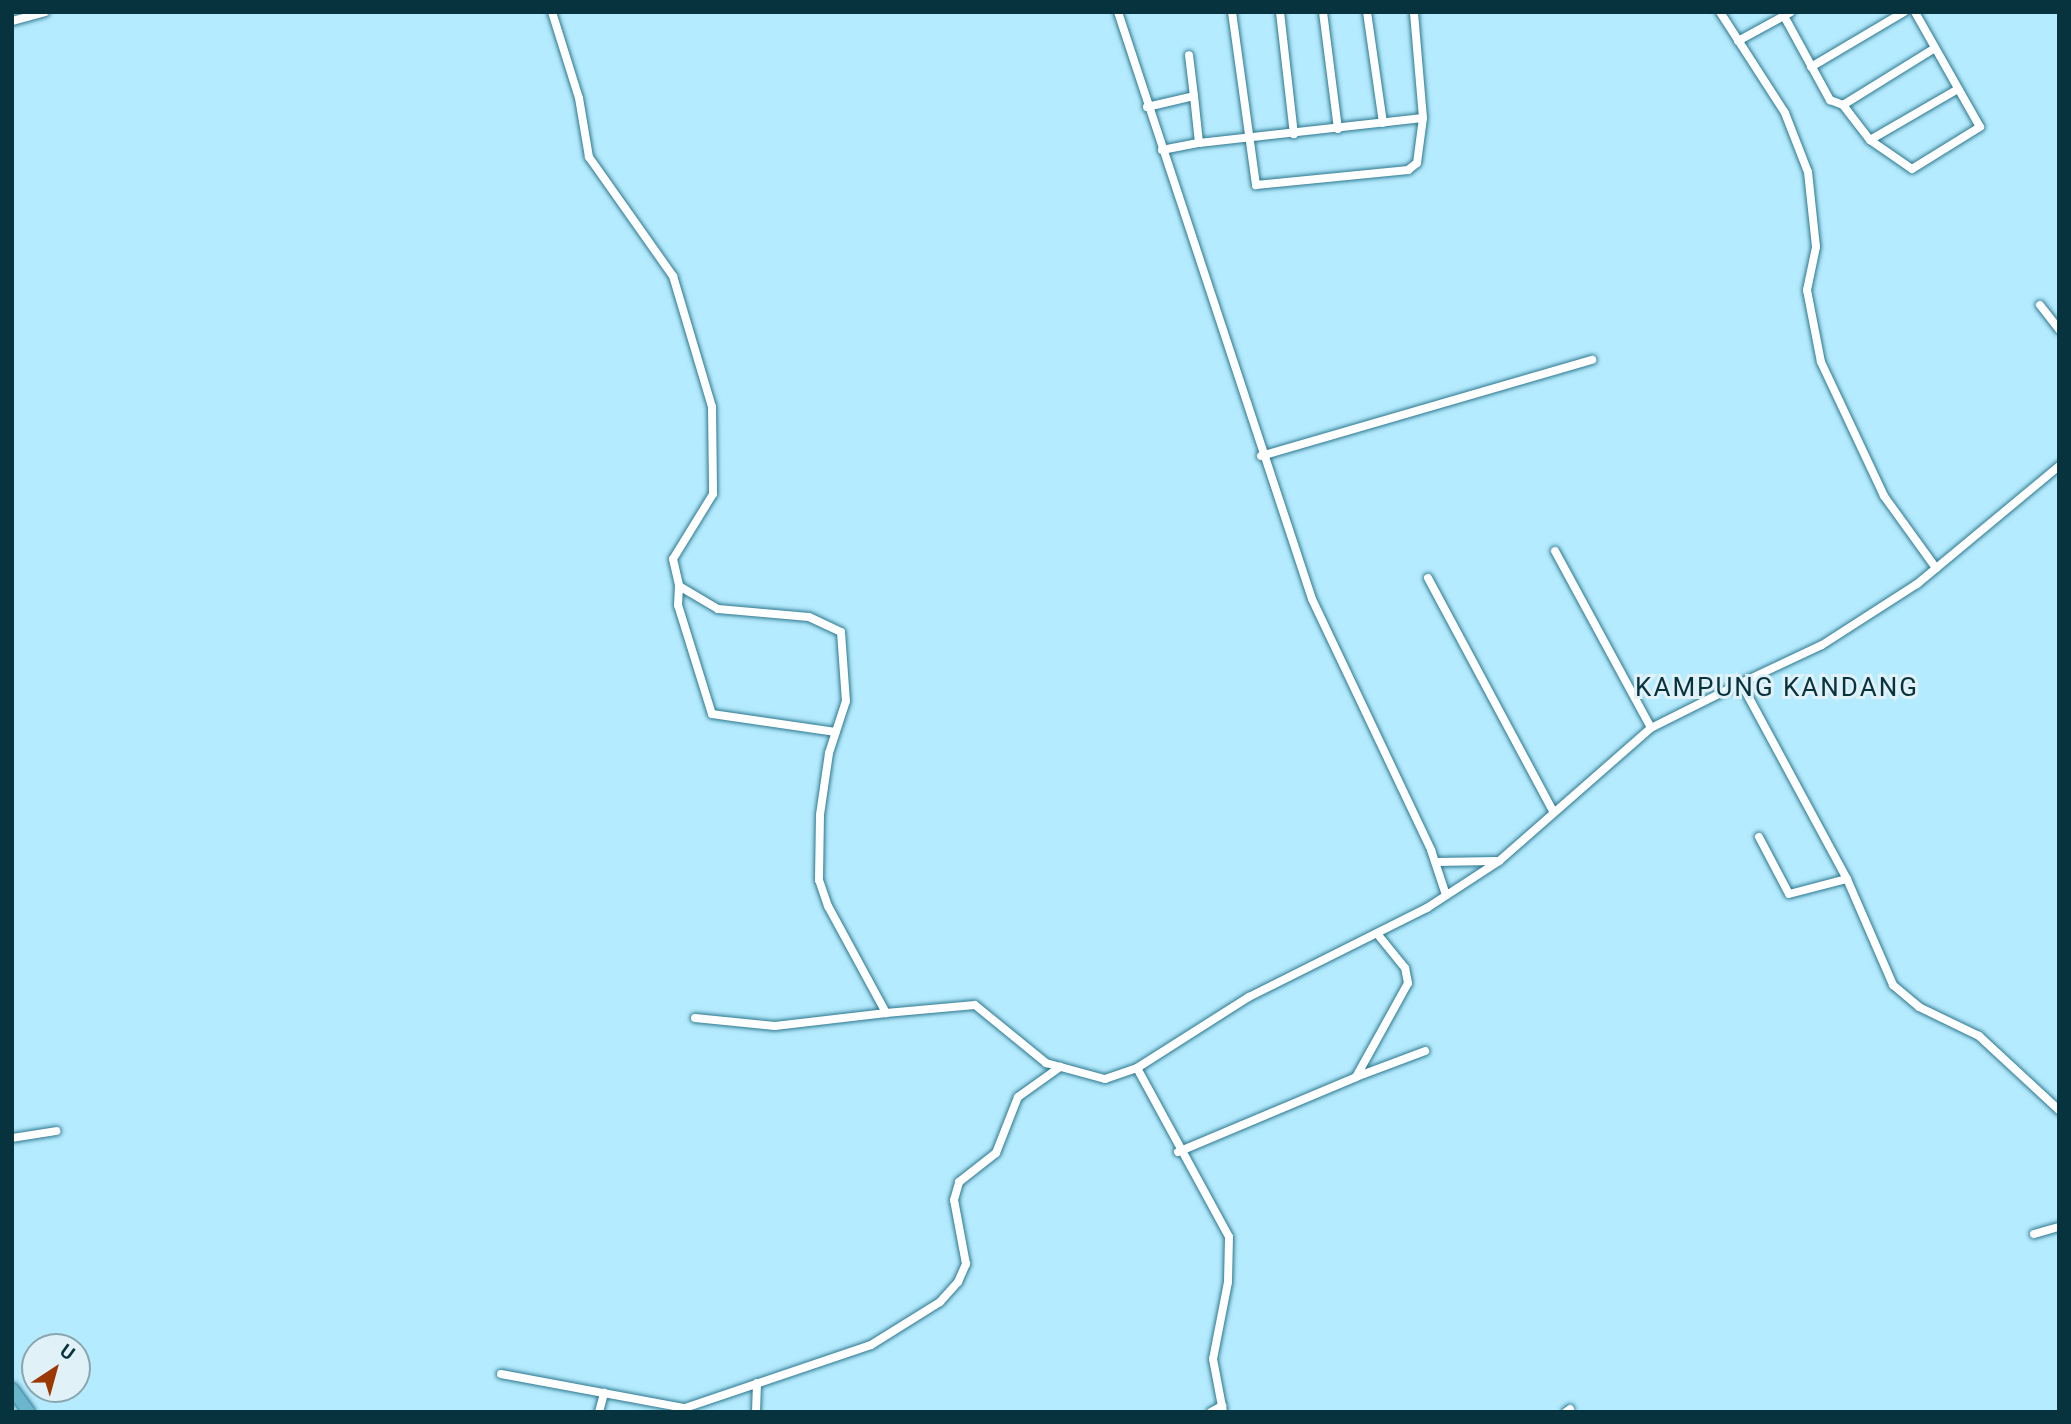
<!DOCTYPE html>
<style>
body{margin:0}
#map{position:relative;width:2071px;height:1424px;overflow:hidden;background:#b5ebfe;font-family:Roboto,sans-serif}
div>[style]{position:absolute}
.roads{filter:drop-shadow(0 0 2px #2d788f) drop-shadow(0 0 2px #2d788f)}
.minor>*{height:8px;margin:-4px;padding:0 4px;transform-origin:4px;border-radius:4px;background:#fff}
.trunk>*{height:12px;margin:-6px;padding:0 6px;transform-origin:6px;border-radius:6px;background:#6bb6cc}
span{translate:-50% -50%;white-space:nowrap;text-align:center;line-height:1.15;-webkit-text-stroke:6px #e0f1f8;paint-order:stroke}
.quarter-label{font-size:26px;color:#07333f;letter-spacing:2px}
.frame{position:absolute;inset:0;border:14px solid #07333f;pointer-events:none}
.north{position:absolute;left:21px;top:1333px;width:70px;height:70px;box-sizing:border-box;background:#e0f1f8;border:2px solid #89a5ae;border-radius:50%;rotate:36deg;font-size:19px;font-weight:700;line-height:28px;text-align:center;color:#07333f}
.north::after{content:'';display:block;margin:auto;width:24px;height:32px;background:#9c3801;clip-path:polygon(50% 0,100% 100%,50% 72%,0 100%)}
</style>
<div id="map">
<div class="roads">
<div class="minor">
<div style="left:552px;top:12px;width:90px;rotate:72.6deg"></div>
<div style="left:579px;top:98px;width:60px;rotate:80.4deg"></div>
<div style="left:589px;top:157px;width:146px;rotate:54.8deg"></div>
<div style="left:673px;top:276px;width:137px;rotate:73.4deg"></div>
<div style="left:712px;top:407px;width:87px;rotate:89.3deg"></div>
<div style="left:713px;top:494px;width:76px;rotate:121.6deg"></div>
<div style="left:673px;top:559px;width:28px;rotate:77deg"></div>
<div style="left:679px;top:586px;width:45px;rotate:30.5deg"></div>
<div style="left:718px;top:609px;width:91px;rotate:5deg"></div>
<div style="left:809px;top:617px;width:35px;rotate:25deg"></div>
<div style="left:841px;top:632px;width:69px;rotate:85.9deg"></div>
<div style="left:846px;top:701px;width:55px;rotate:108.1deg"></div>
<div style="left:829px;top:753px;width:63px;rotate:98.3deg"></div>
<div style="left:820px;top:815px;width:65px;rotate:90.9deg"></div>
<div style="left:819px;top:880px;width:28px;rotate:71deg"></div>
<div style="left:828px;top:906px;width:122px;rotate:61.5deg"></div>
<div style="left:886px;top:1013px;width:89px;rotate:-5.1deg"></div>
<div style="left:975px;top:1005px;width:92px;rotate:39.2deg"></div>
<div style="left:1046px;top:1063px;width:61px;rotate:15.2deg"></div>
<div style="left:1105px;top:1079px;width:34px;rotate:-19deg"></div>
<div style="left:1137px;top:1068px;width:192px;rotate:61.4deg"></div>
<div style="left:1229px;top:1237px;width:45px;rotate:91.3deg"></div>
<div style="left:1228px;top:1282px;width:78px;rotate:101deg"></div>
<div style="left:1213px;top:1359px;width:48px;rotate:79.2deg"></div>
<div style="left:1118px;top:12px;width:618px;rotate:71.71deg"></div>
<div style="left:1312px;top:599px;width:278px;rotate:64.6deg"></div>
<div style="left:1431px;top:850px;width:47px;rotate:71.6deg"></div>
<div style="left:1232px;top:12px;width:175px;rotate:82.1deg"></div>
<div style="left:1256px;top:185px;width:153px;rotate:-5.6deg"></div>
<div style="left:1408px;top:170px;width:11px;rotate:-38deg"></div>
<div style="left:1417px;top:163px;width:45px;rotate:-82.4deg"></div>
<div style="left:1280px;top:12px;width:123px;rotate:83.5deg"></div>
<div style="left:1323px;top:12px;width:118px;rotate:82.7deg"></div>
<div style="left:1367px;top:12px;width:112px;rotate:81.8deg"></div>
<div style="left:1720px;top:12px;width:120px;rotate:57.2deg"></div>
<div style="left:1785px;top:113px;width:63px;rotate:68.7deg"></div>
<div style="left:1808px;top:172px;width:75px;rotate:83.9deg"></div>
<div style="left:1816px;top:247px;width:44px;rotate:101.8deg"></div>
<div style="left:1807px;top:290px;width:73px;rotate:79deg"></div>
<div style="left:1821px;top:362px;width:148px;rotate:64.8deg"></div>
<div style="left:1884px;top:496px;width:89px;rotate:54.2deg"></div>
<div style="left:1784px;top:16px;width:96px;rotate:61.3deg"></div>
<div style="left:1830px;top:100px;width:14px;rotate:21deg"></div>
<div style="left:1843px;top:105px;width:44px;rotate:52.4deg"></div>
<div style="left:1870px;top:140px;width:51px;rotate:34.6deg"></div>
<div style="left:1912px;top:169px;width:80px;rotate:-31.7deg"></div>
<div style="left:1980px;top:127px;width:132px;rotate:-119.5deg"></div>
<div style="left:12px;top:21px;width:34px;rotate:-15deg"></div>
<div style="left:1738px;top:41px;width:60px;rotate:-28.7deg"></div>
<div style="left:1811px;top:67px;width:108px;rotate:-30.6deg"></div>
<div style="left:1194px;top:96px;width:47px;rotate:83.9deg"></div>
<div style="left:1199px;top:143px;width:225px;rotate:-6.4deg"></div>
<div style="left:1423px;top:118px;width:106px;rotate:-94.9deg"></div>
<div style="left:1843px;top:105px;width:108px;rotate:-31.8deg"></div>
<div style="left:1147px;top:107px;width:48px;rotate:-13.2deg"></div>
<div style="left:1194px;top:96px;width:41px;rotate:-97deg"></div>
<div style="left:1870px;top:140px;width:102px;rotate:-30.1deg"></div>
<div style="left:1162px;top:150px;width:38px;rotate:-11deg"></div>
<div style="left:2040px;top:305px;width:31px;rotate:52deg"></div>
<div style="left:1261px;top:456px;width:345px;rotate:-16.2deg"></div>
<div style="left:1555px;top:551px;width:201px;rotate:61.5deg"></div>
<div style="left:1428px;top:578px;width:264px;rotate:61.8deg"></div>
<div style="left:679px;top:586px;width:19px;rotate:93deg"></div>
<div style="left:678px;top:605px;width:114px;rotate:72.7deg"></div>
<div style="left:712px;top:714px;width:125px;rotate:8.3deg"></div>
<div style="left:1741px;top:683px;width:89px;rotate:-25.1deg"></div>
<div style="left:1822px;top:645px;width:113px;rotate:-32.7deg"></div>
<div style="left:1917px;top:584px;width:185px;rotate:-39.7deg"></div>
<div style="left:1759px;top:837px;width:64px;rotate:62.2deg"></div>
<div style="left:1789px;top:894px;width:60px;rotate:-14.5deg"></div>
<div style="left:1436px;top:862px;width:60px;rotate:-1deg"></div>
<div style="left:695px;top:1018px;width:80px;rotate:5.7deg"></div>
<div style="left:775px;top:1026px;width:112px;rotate:-6.7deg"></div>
<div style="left:1137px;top:1068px;width:133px;rotate:-32.4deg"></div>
<div style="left:1249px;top:997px;width:199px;rotate:-26.6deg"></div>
<div style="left:1427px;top:908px;width:86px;rotate:-33.1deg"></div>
<div style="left:1499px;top:861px;width:202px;rotate:-41.2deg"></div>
<div style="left:1651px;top:728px;width:101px;rotate:-26.6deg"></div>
<div style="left:1741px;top:683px;width:223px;rotate:61.6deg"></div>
<div style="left:1847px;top:879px;width:116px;rotate:66.5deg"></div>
<div style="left:1893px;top:985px;width:34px;rotate:40deg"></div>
<div style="left:1919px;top:1007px;width:67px;rotate:25.8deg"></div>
<div style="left:1979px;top:1036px;width:109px;rotate:42.8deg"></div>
<div style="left:1356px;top:1077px;width:74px;rotate:-20.6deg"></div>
<div style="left:12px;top:1138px;width:45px;rotate:-9deg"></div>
<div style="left:1178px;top:1152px;width:193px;rotate:-22.8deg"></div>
<div style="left:1356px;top:1077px;width:107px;rotate:-61deg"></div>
<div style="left:1408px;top:983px;width:15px;rotate:-101deg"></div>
<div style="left:1405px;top:968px;width:40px;rotate:-129deg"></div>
<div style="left:2034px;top:1234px;width:26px;rotate:-16deg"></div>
<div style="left:501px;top:1374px;width:187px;rotate:10.5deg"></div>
<div style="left:685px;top:1408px;width:196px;rotate:-18.7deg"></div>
<div style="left:871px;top:1345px;width:81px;rotate:-31.9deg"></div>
<div style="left:940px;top:1302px;width:27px;rotate:-48deg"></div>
<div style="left:958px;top:1282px;width:20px;rotate:-66deg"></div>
<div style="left:966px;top:1264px;width:65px;rotate:-100.6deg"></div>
<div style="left:954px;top:1200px;width:19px;rotate:-74deg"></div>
<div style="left:959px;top:1182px;width:47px;rotate:-38.1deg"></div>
<div style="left:996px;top:1153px;width:60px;rotate:-68.6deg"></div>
<div style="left:1018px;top:1097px;width:52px;rotate:-35.5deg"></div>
<div style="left:599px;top:1412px;width:20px;rotate:-75deg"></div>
<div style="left:756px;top:1412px;width:29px;rotate:-88deg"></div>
<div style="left:1211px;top:1412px;width:13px;rotate:-29deg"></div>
<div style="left:1222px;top:1406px;width:6px;rotate:81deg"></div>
<div style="left:1566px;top:1412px;width:5px;rotate:-37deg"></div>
</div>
<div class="trunk">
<div style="left:12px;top:1389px;width:29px;rotate:54deg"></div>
</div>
</div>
<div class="quarter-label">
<span style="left:1777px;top:688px">KAMPUNG KANDANG</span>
</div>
<div class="frame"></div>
<div class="north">U</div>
</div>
